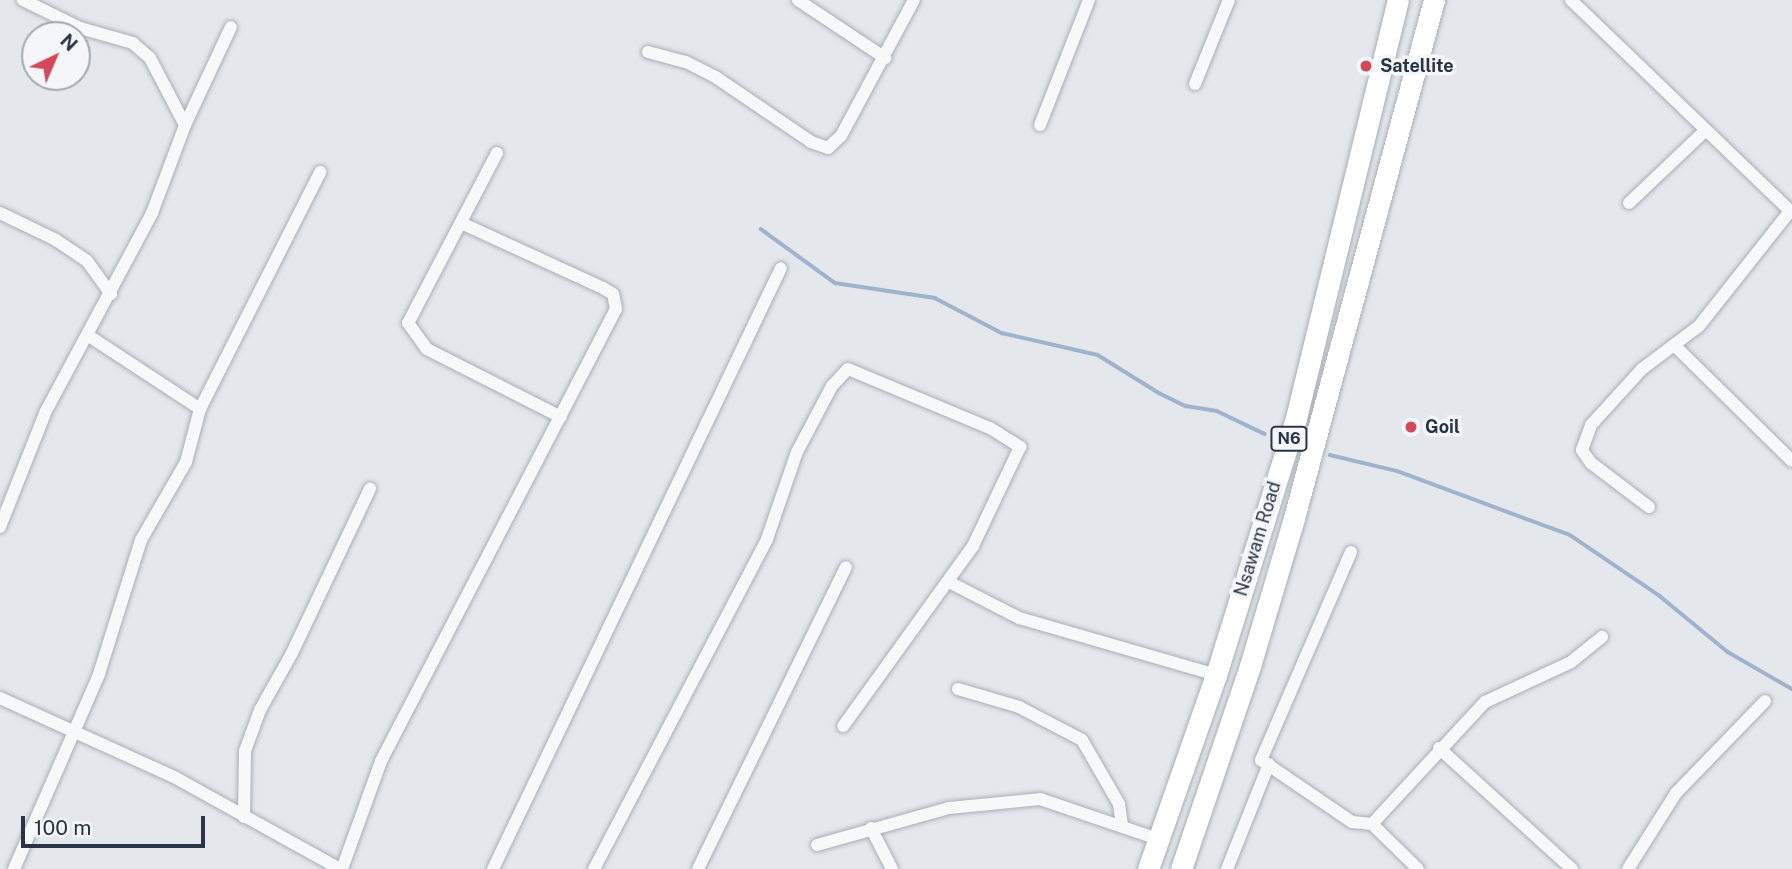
<!DOCTYPE html>
<style>
body{margin:0}
#map{position:relative;width:1792px;height:869px;overflow:hidden;background:#e4e7ec;font-family:"Public Sans",sans-serif}
div>[style]{position:absolute}
.stream>*{height:3.5px;margin:-1.75px;padding:0 1.75px;transform-origin:1.75px;border-radius:1.75px;background:#9fb4cc}
.roads{filter:drop-shadow(0 0 2px #a9aeb7) drop-shadow(0 0 2px #a9aeb7)}
.minor>*{height:12px;margin:-6px;padding:0 6px;transform-origin:6px;border-radius:6px;background:#f7f8fa}
.trunk>*{height:21px;margin:-10.5px;padding:0 10.5px;transform-origin:10.5px;border-radius:10.5px;background:#fff}
.dots>*{width:19px;height:19px;translate:-50% -50%;box-sizing:border-box;border:4px solid #f4f6f9;border-radius:50%}
span{translate:-50% -50%;white-space:nowrap;text-align:center;line-height:1.15;-webkit-text-stroke:7px #f4f6f9;paint-order:stroke}
.shield-label span{padding:2px 5px;background:#f4f6f9;border:2px solid;border-radius:5px;-webkit-text-stroke-width:0}
.shield-label{font-size:16px;color:#2b3445;font-weight:700}
.poi-label{font-size:18px;color:#2b3445;font-weight:700}
.left{translate:0 -50%;text-align:left}
.street-label{font-size:18px;color:#2b3445}
.north{position:absolute;left:21px;top:21px;width:70px;height:70px;box-sizing:border-box;background:#f4f6f9;border:2px solid #a4a8b1;border-radius:50%;rotate:44deg;font-size:19px;font-weight:700;line-height:28px;text-align:center;color:#2b3445}
.north::after{content:'';display:block;margin:auto;width:24px;height:32px;background:#d1495b;clip-path:polygon(50% 0,100% 100%,50% 72%,0 100%)}
.scale{position:absolute;left:21px;top:816px;width:184px;height:32px;box-sizing:border-box;border:4px solid #2b3445;border-top:0;padding-left:9px;font-size:21px;line-height:24px;white-space:nowrap;color:#2b3445;-webkit-text-stroke:5px #f4f6f9;paint-order:stroke}
</style>
<div id="map">
<div class="stream">
<div style="left:761px;top:229px;width:92px;rotate:36.1deg"></div>
<div style="left:835px;top:283px;width:101px;rotate:8.5deg"></div>
<div style="left:935px;top:298px;width:76px;rotate:27.6deg"></div>
<div style="left:1002px;top:333px;width:98px;rotate:12.9deg"></div>
<div style="left:1098px;top:355px;width:72px;rotate:31.9deg"></div>
<div style="left:1159px;top:393px;width:30px;rotate:26deg"></div>
<div style="left:1186px;top:406px;width:31px;rotate:9deg"></div>
<div style="left:1217px;top:411px;width:53px;rotate:25.6deg"></div>
<div style="left:1330px;top:455px;width:69px;rotate:13.4deg"></div>
<div style="left:1397px;top:471px;width:184px;rotate:20.3deg"></div>
<div style="left:1570px;top:535px;width:109px;rotate:34.1deg"></div>
<div style="left:1660px;top:596px;width:88px;rotate:39.5deg"></div>
<div style="left:1728px;top:652px;width:74px;rotate:30deg"></div>
</div>
<div class="roads">
<div class="minor">
<div style="left:798px;top:0;width:105px;rotate:33.7deg"></div>
<div style="left:1571px;top:0;width:307px;rotate:43.9deg"></div>
<div style="left:648px;top:52px;width:39px;rotate:15deg"></div>
<div style="left:686px;top:62px;width:35px;rotate:27deg"></div>
<div style="left:717px;top:78px;width:114px;rotate:34.2deg"></div>
<div style="left:811px;top:142px;width:18px;rotate:19deg"></div>
<div style="left:828px;top:148px;width:18px;rotate:-43deg"></div>
<div style="left:841px;top:136px;width:154px;rotate:-61.8deg"></div>
<div style="left:1195px;top:84px;width:91px;rotate:-68deg"></div>
<div style="left:185px;top:125px;width:108px;rotate:-64.9deg"></div>
<div style="left:1040px;top:125px;width:134px;rotate:-68.6deg"></div>
<div style="left:497px;top:153px;width:192px;rotate:117.6deg"></div>
<div style="left:408px;top:323px;width:32px;rotate:54deg"></div>
<div style="left:427px;top:349px;width:150px;rotate:26.9deg"></div>
<div style="left:1629px;top:203px;width:105px;rotate:-43.5deg"></div>
<div style="left:0;top:213px;width:62px;rotate:25.7deg"></div>
<div style="left:56px;top:240px;width:37px;rotate:34deg"></div>
<div style="left:87px;top:261px;width:41px;rotate:54deg"></div>
<div style="left:89px;top:336px;width:133px;rotate:33.3deg"></div>
<div style="left:1674px;top:345px;width:165px;rotate:44.5deg"></div>
<div style="left:1649px;top:507px;width:73px;rotate:-142.8deg"></div>
<div style="left:1591px;top:463px;width:16px;rotate:-125deg"></div>
<div style="left:1582px;top:450px;width:27px;rotate:-70deg"></div>
<div style="left:1591px;top:425px;width:76px;rotate:-47.7deg"></div>
<div style="left:1642px;top:369px;width:71px;rotate:-37deg"></div>
<div style="left:1699px;top:326px;width:147px;rotate:-51.6deg"></div>
<div style="left:0;top:527px;width:125px;rotate:-68.4deg"></div>
<div style="left:46px;top:411px;width:225px;rotate:-61.8deg"></div>
<div style="left:152px;top:213px;width:94px;rotate:-69.4deg"></div>
<div style="left:185px;top:125px;width:76px;rotate:-117.6deg"></div>
<div style="left:150px;top:58px;width:23px;rotate:-139deg"></div>
<div style="left:133px;top:43px;width:55px;rotate:-164.2deg"></div>
<div style="left:80px;top:28px;width:64px;rotate:-153.8deg"></div>
<div style="left:1351px;top:552px;width:227px;rotate:113.4deg"></div>
<div style="left:1261px;top:760px;width:110px;rotate:34.3deg"></div>
<div style="left:1352px;top:822px;width:20px;rotate:6deg"></div>
<div style="left:1372px;top:824px;width:166px;rotate:-47.2deg"></div>
<div style="left:1485px;top:702px;width:95px;rotate:-24.9deg"></div>
<div style="left:1571px;top:662px;width:40px;rotate:-39deg"></div>
<div style="left:949px;top:582px;width:79px;rotate:27.2deg"></div>
<div style="left:1019px;top:618px;width:205px;rotate:16.1deg"></div>
<div style="left:958px;top:689px;width:64px;rotate:16.4deg"></div>
<div style="left:1019px;top:707px;width:71px;rotate:27.6deg"></div>
<div style="left:1082px;top:740px;width:74px;rotate:60deg"></div>
<div style="left:1119px;top:804px;width:22px;rotate:82deg"></div>
<div style="left:0;top:698px;width:193px;rotate:24.4deg"></div>
<div style="left:176px;top:778px;width:188px;rotate:29deg"></div>
<div style="left:1439px;top:748px;width:180px;rotate:42.3deg"></div>
<div style="left:244px;top:817px;width:66px;rotate:-89.1deg"></div>
<div style="left:245px;top:751px;width:44px;rotate:-69.9deg"></div>
<div style="left:260px;top:710px;width:65px;rotate:-60.7deg"></div>
<div style="left:292px;top:653px;width:182px;rotate:-64.6deg"></div>
<div style="left:1372px;top:824px;width:64px;rotate:44.4deg"></div>
<div style="left:871px;top:828px;width:46px;rotate:62.9deg"></div>
<div style="left:817px;top:845px;width:137px;rotate:-15.7deg"></div>
<div style="left:949px;top:808px;width:91px;rotate:-5.6deg"></div>
<div style="left:1040px;top:799px;width:125px;rotate:18.7deg"></div>
<div style="left:14px;top:869px;width:213px;rotate:-66.4deg"></div>
<div style="left:99px;top:674px;width:140px;rotate:-72.6deg"></div>
<div style="left:141px;top:540px;width:90px;rotate:-60deg"></div>
<div style="left:186px;top:462px;width:55px;rotate:-75.2deg"></div>
<div style="left:200px;top:409px;width:266px;rotate:-63.1deg"></div>
<div style="left:342px;top:869px;width:115px;rotate:-70.1deg"></div>
<div style="left:381px;top:761px;width:509px;rotate:-62.53deg"></div>
<div style="left:616px;top:309px;width:15px;rotate:-101deg"></div>
<div style="left:613px;top:294px;width:12px;rotate:-149deg"></div>
<div style="left:603px;top:288px;width:156px;rotate:-155.4deg"></div>
<div style="left:493px;top:869px;width:666px;rotate:-64.4deg"></div>
<div style="left:594px;top:869px;width:373px;rotate:-62.3deg"></div>
<div style="left:767px;top:539px;width:92px;rotate:-71deg"></div>
<div style="left:797px;top:452px;width:75px;rotate:-62.1deg"></div>
<div style="left:832px;top:386px;width:23px;rotate:-47deg"></div>
<div style="left:848px;top:369px;width:154px;rotate:22.6deg"></div>
<div style="left:990px;top:428px;width:36px;rotate:32deg"></div>
<div style="left:1020px;top:447px;width:110px;rotate:115.4deg"></div>
<div style="left:973px;top:546px;width:222px;rotate:125.8deg"></div>
<div style="left:698px;top:869px;width:336px;rotate:-63.9deg"></div>
<div style="left:1227px;top:869px;width:113px;rotate:-68.2deg"></div>
<div style="left:1628px;top:869px;width:90px;rotate:-57.7deg"></div>
<div style="left:1676px;top:793px;width:128px;rotate:-45.9deg"></div>
</div>
<div class="trunk">
<div style="left:1148px;top:869px;width:206px;rotate:-70.7deg"></div>
<div style="left:1216px;top:675px;width:269px;rotate:-72.7deg"></div>
<div style="left:1296px;top:418px;width:430px;rotate:-76.3deg"></div>
<div style="left:1181px;top:869px;width:214px;rotate:-71.2deg"></div>
<div style="left:1250px;top:666px;width:154px;rotate:-73.4deg"></div>
<div style="left:1294px;top:518px;width:537px;rotate:-74.88deg"></div>
</div>
</div>
<div class="dots">
<div style="left:1366px;top:66px;background:#d1495b"></div>
<div style="left:1411px;top:427px;background:#d1495b"></div>
</div>
<div class="shield-label">
<span style="left:1289px;top:439px">N6</span>
</div>
<div class="poi-label">
<span class="left" style="left:1380px;top:66px">Satellite</span>
<span class="left" style="left:1425px;top:427px">Goil</span>
</div>
<div class="street-label">
<span style="left:1258px;top:539px;rotate:-73deg">Nsawam Road</span>
</div>
<div class="north">N</div>
<div class="scale">100 m</div>
</div>
